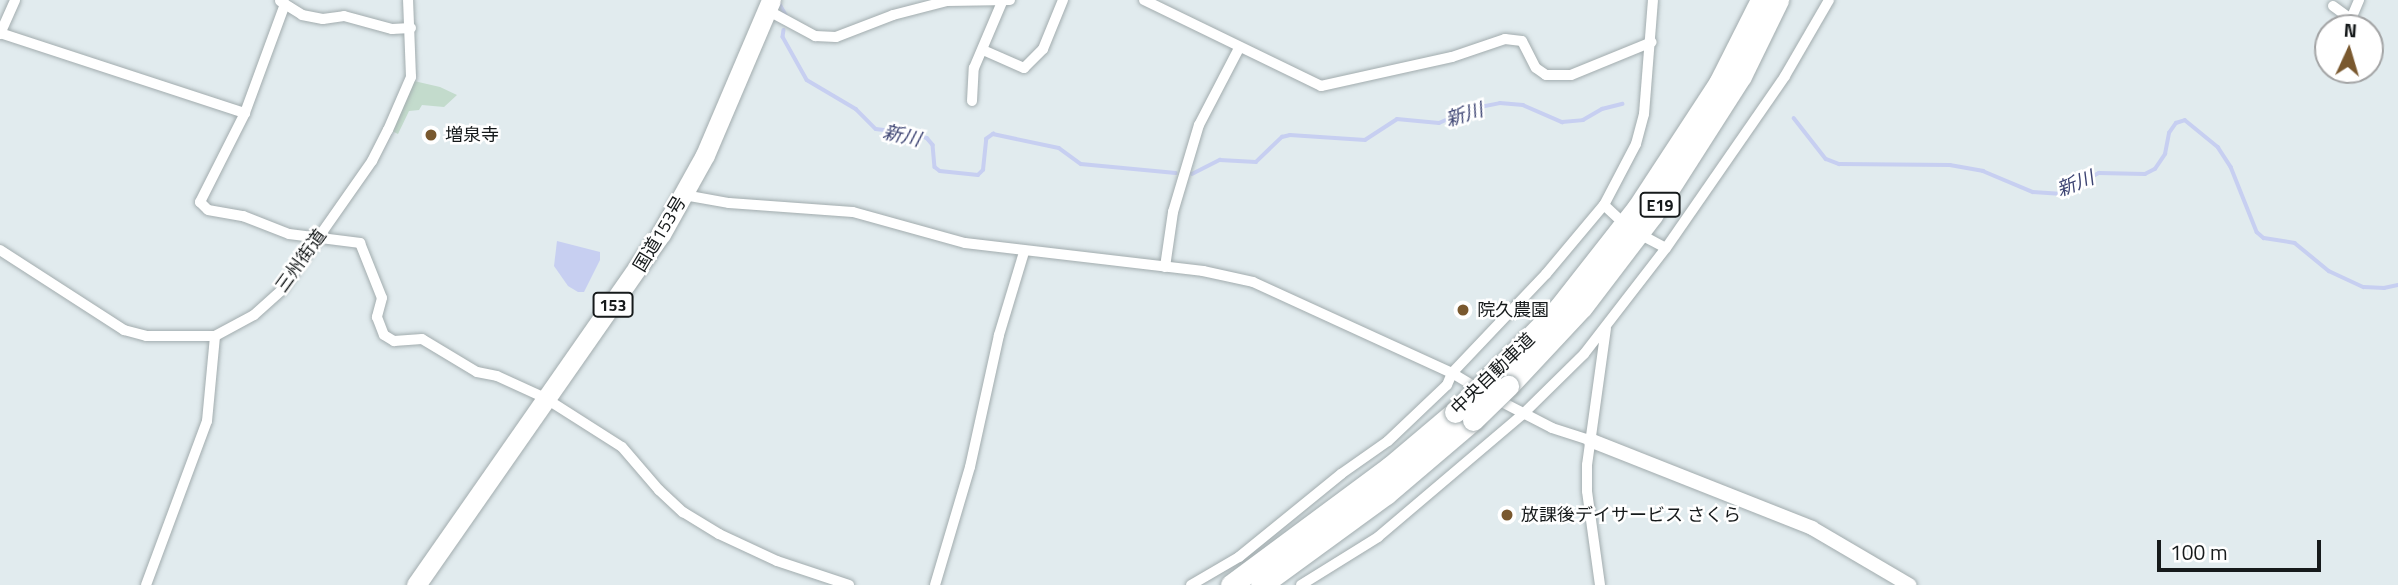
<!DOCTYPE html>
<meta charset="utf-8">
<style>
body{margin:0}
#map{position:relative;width:2398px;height:585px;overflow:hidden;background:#e1ebee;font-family:"Titillium Web","Noto Sans JP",sans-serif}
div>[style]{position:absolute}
.green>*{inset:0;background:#c3dbcc}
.water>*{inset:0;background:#c7cff1}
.stream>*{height:3.5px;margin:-1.75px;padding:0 1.75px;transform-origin:1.75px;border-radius:1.75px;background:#c7cff1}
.roads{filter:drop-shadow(0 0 2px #a2acae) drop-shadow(0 0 2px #a2acae)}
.minor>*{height:10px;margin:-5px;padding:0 5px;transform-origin:5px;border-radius:5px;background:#fff}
.tertiary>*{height:14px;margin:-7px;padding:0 7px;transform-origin:7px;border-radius:7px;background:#fff}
.trunk>*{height:19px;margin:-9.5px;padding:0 9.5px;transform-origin:9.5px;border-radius:9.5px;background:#fff}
.motorway>*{height:21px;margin:-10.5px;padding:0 10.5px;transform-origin:10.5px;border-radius:10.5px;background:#fff}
.bridges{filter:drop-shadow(0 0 2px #a2acae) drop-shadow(0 0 2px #a2acae)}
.motorway-bridge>*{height:21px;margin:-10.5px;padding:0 10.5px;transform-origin:10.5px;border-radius:10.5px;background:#fff}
.dots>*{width:19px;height:19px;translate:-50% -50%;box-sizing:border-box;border:4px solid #fff;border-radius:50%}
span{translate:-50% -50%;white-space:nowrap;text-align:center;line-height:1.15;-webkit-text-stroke:5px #fff;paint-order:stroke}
.shield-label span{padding:2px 5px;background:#fff;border:2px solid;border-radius:5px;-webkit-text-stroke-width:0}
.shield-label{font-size:16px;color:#161a1b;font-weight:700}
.poi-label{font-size:18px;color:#161a1b}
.left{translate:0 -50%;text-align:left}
.street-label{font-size:18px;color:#161a1b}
.water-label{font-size:19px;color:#3c4372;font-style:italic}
.north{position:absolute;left:2314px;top:14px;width:70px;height:70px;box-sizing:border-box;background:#fff;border:2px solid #a2a3a4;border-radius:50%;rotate:4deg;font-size:19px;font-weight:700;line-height:28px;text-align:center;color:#161a1b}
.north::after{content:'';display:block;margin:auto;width:24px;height:32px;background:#79582e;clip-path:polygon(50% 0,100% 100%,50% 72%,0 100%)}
.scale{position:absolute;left:2157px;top:540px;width:164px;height:32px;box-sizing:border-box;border:4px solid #161a1b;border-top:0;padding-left:9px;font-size:21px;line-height:24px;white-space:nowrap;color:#161a1b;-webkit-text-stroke:5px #fff;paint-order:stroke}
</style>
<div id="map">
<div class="green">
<div style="clip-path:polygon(414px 81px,440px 87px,457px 95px,444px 107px,422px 105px,419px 110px,409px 111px,398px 134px,392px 131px)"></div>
</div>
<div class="water">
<div style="clip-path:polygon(557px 241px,600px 252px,600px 260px,584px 292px,578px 292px,568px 286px,554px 266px)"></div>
</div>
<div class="stream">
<div style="left:778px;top:1px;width:16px;rotate:60deg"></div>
<div style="left:784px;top:30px;width:7px;rotate:98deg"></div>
<div style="left:783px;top:37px;width:49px;rotate:60.8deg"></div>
<div style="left:807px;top:80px;width:57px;rotate:30.6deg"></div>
<div style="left:856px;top:109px;width:28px;rotate:45deg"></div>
<div style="left:876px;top:129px;width:40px;rotate:7.1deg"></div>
<div style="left:916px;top:134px;width:12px;rotate:20deg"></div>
<div style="left:927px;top:138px;width:9px;rotate:49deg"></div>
<div style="left:933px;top:145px;width:22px;rotate:85deg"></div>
<div style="left:935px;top:167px;width:6px;rotate:39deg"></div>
<div style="left:940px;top:171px;width:38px;rotate:6deg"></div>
<div style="left:978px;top:175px;width:7px;rotate:-45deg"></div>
<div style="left:983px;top:170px;width:31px;rotate:-84deg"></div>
<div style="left:986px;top:139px;width:9px;rotate:-36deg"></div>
<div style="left:993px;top:134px;width:67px;rotate:12deg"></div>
<div style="left:1059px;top:148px;width:27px;rotate:36deg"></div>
<div style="left:1081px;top:164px;width:95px;rotate:5.4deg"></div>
<div style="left:1794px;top:118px;width:52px;rotate:52deg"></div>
<div style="left:1826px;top:159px;width:14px;rotate:21deg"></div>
<div style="left:1839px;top:164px;width:111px;rotate:0.5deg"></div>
<div style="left:1950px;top:165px;width:34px;rotate:10deg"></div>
<div style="left:1983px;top:171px;width:54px;rotate:22.8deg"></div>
<div style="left:2033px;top:192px;width:26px;rotate:4deg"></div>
<div style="left:2059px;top:194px;width:45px;rotate:-27.7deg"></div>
<div style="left:2099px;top:173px;width:46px;rotate:1.2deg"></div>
<div style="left:2145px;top:174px;width:11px;rotate:-27deg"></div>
<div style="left:2155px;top:169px;width:18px;rotate:-56deg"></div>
<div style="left:2165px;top:154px;width:21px;rotate:-79deg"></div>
<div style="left:2169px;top:133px;width:12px;rotate:-55deg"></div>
<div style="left:2176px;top:123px;width:9px;rotate:-18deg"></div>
<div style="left:2185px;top:120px;width:43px;rotate:39.3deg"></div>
<div style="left:2218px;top:147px;width:24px;rotate:57deg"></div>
<div style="left:2231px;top:167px;width:70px;rotate:68.2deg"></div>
<div style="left:2257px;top:232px;width:9px;rotate:41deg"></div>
<div style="left:2264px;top:238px;width:31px;rotate:9deg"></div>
<div style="left:2295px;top:243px;width:44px;rotate:39.5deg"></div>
<div style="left:2329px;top:271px;width:38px;rotate:25deg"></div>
<div style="left:2364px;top:287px;width:20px;rotate:3deg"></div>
<div style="left:2384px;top:288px;width:14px;rotate:-12deg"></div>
<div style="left:1192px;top:174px;width:31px;rotate:-27deg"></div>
<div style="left:1220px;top:160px;width:36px;rotate:3deg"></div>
<div style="left:1256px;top:162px;width:36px;rotate:-44deg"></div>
<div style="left:1282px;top:137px;width:8px;rotate:-14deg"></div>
<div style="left:1290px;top:135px;width:75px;rotate:3.8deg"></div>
<div style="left:1365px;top:140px;width:38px;rotate:-33deg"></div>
<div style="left:1397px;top:119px;width:42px;rotate:5.4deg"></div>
<div style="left:1439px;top:123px;width:39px;rotate:-23deg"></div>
<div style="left:1475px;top:108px;width:25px;rotate:-11deg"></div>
<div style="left:1500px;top:103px;width:23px;rotate:5deg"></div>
<div style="left:1523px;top:105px;width:43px;rotate:23.6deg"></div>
<div style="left:1562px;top:122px;width:21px;rotate:-5deg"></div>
<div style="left:1583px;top:120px;width:22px;rotate:-30deg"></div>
<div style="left:1602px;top:109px;width:21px;rotate:-14deg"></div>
</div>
<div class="roads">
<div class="minor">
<div style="left:1144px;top:0;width:197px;rotate:25.9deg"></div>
<div style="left:1321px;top:86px;width:134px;rotate:-12.5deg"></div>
<div style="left:1452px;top:57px;width:56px;rotate:-18.8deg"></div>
<div style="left:1505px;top:39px;width:17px;rotate:7deg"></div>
<div style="left:1522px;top:41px;width:30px;rotate:63deg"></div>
<div style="left:1536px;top:68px;width:12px;rotate:35deg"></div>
<div style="left:1546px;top:75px;width:25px"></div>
<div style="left:1571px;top:75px;width:87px;rotate:-22.2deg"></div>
<div style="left:280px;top:1px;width:26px;rotate:32deg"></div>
<div style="left:302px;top:15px;width:21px;rotate:11deg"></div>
<div style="left:323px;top:19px;width:21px;rotate:-8deg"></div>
<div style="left:344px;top:16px;width:50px;rotate:15.2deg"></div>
<div style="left:392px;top:29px;width:19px;rotate:-3deg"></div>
<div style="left:285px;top:4px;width:116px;rotate:110.2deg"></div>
<div style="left:245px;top:113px;width:100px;rotate:116.8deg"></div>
<div style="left:200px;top:202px;width:11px;rotate:45deg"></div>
<div style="left:208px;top:210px;width:36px;rotate:10deg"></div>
<div style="left:243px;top:216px;width:49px;rotate:21.4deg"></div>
<div style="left:289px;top:234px;width:72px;rotate:7.2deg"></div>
<div style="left:360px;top:243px;width:59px;rotate:68.2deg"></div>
<div style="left:382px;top:298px;width:20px;rotate:105deg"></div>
<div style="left:377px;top:317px;width:19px;rotate:69deg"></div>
<div style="left:384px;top:335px;width:12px;rotate:31deg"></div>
<div style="left:394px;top:341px;width:28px;rotate:-4deg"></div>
<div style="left:422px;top:339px;width:64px;rotate:31deg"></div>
<div style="left:477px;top:372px;width:20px;rotate:11deg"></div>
<div style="left:497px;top:376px;width:53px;rotate:24.6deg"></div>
<div style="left:545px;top:398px;width:91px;rotate:32.5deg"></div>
<div style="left:622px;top:447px;width:57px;rotate:49.3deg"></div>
<div style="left:659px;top:490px;width:33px;rotate:43deg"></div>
<div style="left:683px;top:512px;width:42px;rotate:31.4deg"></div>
<div style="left:719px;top:534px;width:64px;rotate:25deg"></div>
<div style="left:777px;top:561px;width:76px;rotate:18.4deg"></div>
<div style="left:2333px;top:6px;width:22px;rotate:36deg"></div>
<div style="left:2351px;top:19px;width:21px;rotate:-67deg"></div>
<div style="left:767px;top:10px;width:55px;rotate:28.4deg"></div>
<div style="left:815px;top:36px;width:21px;rotate:3deg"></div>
<div style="left:836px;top:37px;width:61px;rotate:-21.1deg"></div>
<div style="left:893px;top:15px;width:56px;rotate:-14.5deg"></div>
<div style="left:947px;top:1px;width:63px;rotate:-0.9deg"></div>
<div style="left:0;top:33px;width:258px;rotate:18.1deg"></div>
<div style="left:0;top:34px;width:37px;rotate:-66deg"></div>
<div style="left:983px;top:50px;width:45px;rotate:23.7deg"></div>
<div style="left:1024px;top:68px;width:27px;rotate:-45deg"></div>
<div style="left:1043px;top:49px;width:53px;rotate:-67.8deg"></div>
<div style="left:972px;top:101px;width:33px;rotate:-87deg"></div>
<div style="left:974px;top:68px;width:72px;rotate:-67deg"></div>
<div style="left:684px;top:195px;width:46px;rotate:10.1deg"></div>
<div style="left:729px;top:203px;width:124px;rotate:4.2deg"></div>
<div style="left:853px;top:212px;width:116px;rotate:15.5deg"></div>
<div style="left:965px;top:243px;width:240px;rotate:6.7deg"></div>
<div style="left:1203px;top:271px;width:51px;rotate:12.4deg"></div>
<div style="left:1253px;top:282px;width:219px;rotate:24.6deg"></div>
<div style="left:1452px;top:373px;width:33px;rotate:31deg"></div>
<div style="left:1604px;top:205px;width:18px;rotate:43deg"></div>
<div style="left:1647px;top:238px;width:21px;rotate:28deg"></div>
<div style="left:0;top:250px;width:148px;rotate:32.8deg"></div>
<div style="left:124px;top:330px;width:23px;rotate:15deg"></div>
<div style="left:146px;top:336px;width:69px"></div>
<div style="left:215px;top:336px;width:44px;rotate:-28.3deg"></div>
<div style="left:254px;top:315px;width:36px;rotate:-42deg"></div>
<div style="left:281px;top:291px;width:159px;rotate:-55deg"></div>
<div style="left:372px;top:161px;width:35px;rotate:-63deg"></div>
<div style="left:388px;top:130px;width:58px;rotate:-66.5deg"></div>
<div style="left:411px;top:77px;width:77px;rotate:-92.2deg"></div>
<div style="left:1165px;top:267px;width:56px;rotate:-81.7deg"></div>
<div style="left:1173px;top:212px;width:91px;rotate:-73.4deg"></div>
<div style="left:1199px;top:125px;width:87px;rotate:-62.5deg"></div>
<div style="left:1494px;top:398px;width:65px;rotate:27.3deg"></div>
<div style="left:1552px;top:428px;width:40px;rotate:18deg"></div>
<div style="left:146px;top:585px;width:175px;rotate:-69.6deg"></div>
<div style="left:207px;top:421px;width:85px;rotate:-84.6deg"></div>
<div style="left:935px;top:585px;width:123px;rotate:-73.5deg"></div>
<div style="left:970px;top:467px;width:135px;rotate:-77.6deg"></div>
<div style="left:999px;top:335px;width:87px;rotate:-73.2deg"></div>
<div style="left:1191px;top:585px;width:56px;rotate:-30.3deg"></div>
<div style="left:1239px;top:557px;width:132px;rotate:-39.1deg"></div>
<div style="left:1341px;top:474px;width:57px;rotate:-35.1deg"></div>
<div style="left:1388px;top:441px;width:81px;rotate:-43.5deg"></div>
<div style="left:1447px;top:385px;width:13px;rotate:-67deg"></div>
<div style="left:1452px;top:373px;width:137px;rotate:-46.5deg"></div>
<div style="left:1546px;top:274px;width:90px;rotate:-50deg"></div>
<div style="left:1604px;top:205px;width:69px;rotate:-62.3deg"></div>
<div style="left:1636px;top:144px;width:31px;rotate:-75deg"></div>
<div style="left:1644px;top:114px;width:114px;rotate:-85.5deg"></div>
<div style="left:1301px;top:585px;width:91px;rotate:-31.9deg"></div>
<div style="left:1378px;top:537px;width:189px;rotate:-40.3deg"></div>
<div style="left:1522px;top:415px;width:87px;rotate:-44.5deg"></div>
<div style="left:1584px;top:354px;width:134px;rotate:-52.3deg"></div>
<div style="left:1666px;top:248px;width:209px;rotate:-55.3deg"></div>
<div style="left:1785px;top:76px;width:88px;rotate:-59.9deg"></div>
<div style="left:1600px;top:585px;width:95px;rotate:-97.9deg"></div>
<div style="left:1587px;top:491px;width:26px;rotate:-90deg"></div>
<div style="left:1587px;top:465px;width:138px;rotate:-82.1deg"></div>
</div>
<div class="tertiary">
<div style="left:1590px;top:440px;width:239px;rotate:21.6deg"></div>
<div style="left:1812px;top:528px;width:113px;rotate:30.4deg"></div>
</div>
<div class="trunk">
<div style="left:416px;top:585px;width:428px;rotate:-55.1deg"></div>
<div style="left:661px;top:234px;width:90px;rotate:-60.9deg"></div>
<div style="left:705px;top:155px;width:168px;rotate:-66.9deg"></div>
</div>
<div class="motorway">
<div style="left:1490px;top:378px;width:97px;rotate:-45.4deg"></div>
<div style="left:1558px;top:309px;width:130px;rotate:-51.9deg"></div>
<div style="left:1638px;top:207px;width:148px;rotate:-56.8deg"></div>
<div style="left:1719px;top:83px;width:93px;rotate:-63.2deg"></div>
<div style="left:1508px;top:386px;width:108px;rotate:-46.9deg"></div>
<div style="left:1582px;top:307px;width:116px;rotate:-52.7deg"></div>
<div style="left:1652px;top:215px;width:165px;rotate:-57.4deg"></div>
<div style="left:1741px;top:76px;width:85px;rotate:-64deg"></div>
<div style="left:1231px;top:585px;width:198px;rotate:-36.6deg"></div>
<div style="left:1390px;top:467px;width:85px;rotate:-40.2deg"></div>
<div style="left:1261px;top:585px;width:155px;rotate:-36.1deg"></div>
<div style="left:1386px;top:494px;width:114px;rotate:-40.4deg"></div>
</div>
</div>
<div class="bridges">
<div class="motorway-bridge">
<div style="left:1455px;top:412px;width:49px;rotate:-44.2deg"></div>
<div style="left:1473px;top:420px;width:49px;rotate:-44.2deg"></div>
</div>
</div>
<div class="dots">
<div style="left:431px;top:135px;background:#79582e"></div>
<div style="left:1463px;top:310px;background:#79582e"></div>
<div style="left:1507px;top:515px;background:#79582e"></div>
</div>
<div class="shield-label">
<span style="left:1660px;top:205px">E19</span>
<span style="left:613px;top:305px">153</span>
</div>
<div class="poi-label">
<span class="left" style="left:445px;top:135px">増泉寺</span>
<span class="left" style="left:1477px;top:310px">院久農園</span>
<span class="left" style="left:1521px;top:515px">放課後デイサービス さくら</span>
</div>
<div class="street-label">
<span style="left:660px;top:234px;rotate:-59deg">国道153号</span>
<span style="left:301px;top:261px;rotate:-54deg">三州街道</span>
<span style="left:1493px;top:374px;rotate:-44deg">中央自動車道</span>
</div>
<div class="water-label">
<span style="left:1464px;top:114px;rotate:-17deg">新川</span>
<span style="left:902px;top:135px;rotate:13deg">新川</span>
<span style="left:2075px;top:183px;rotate:-21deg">新川</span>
</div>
<div class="north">N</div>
<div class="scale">100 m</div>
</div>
